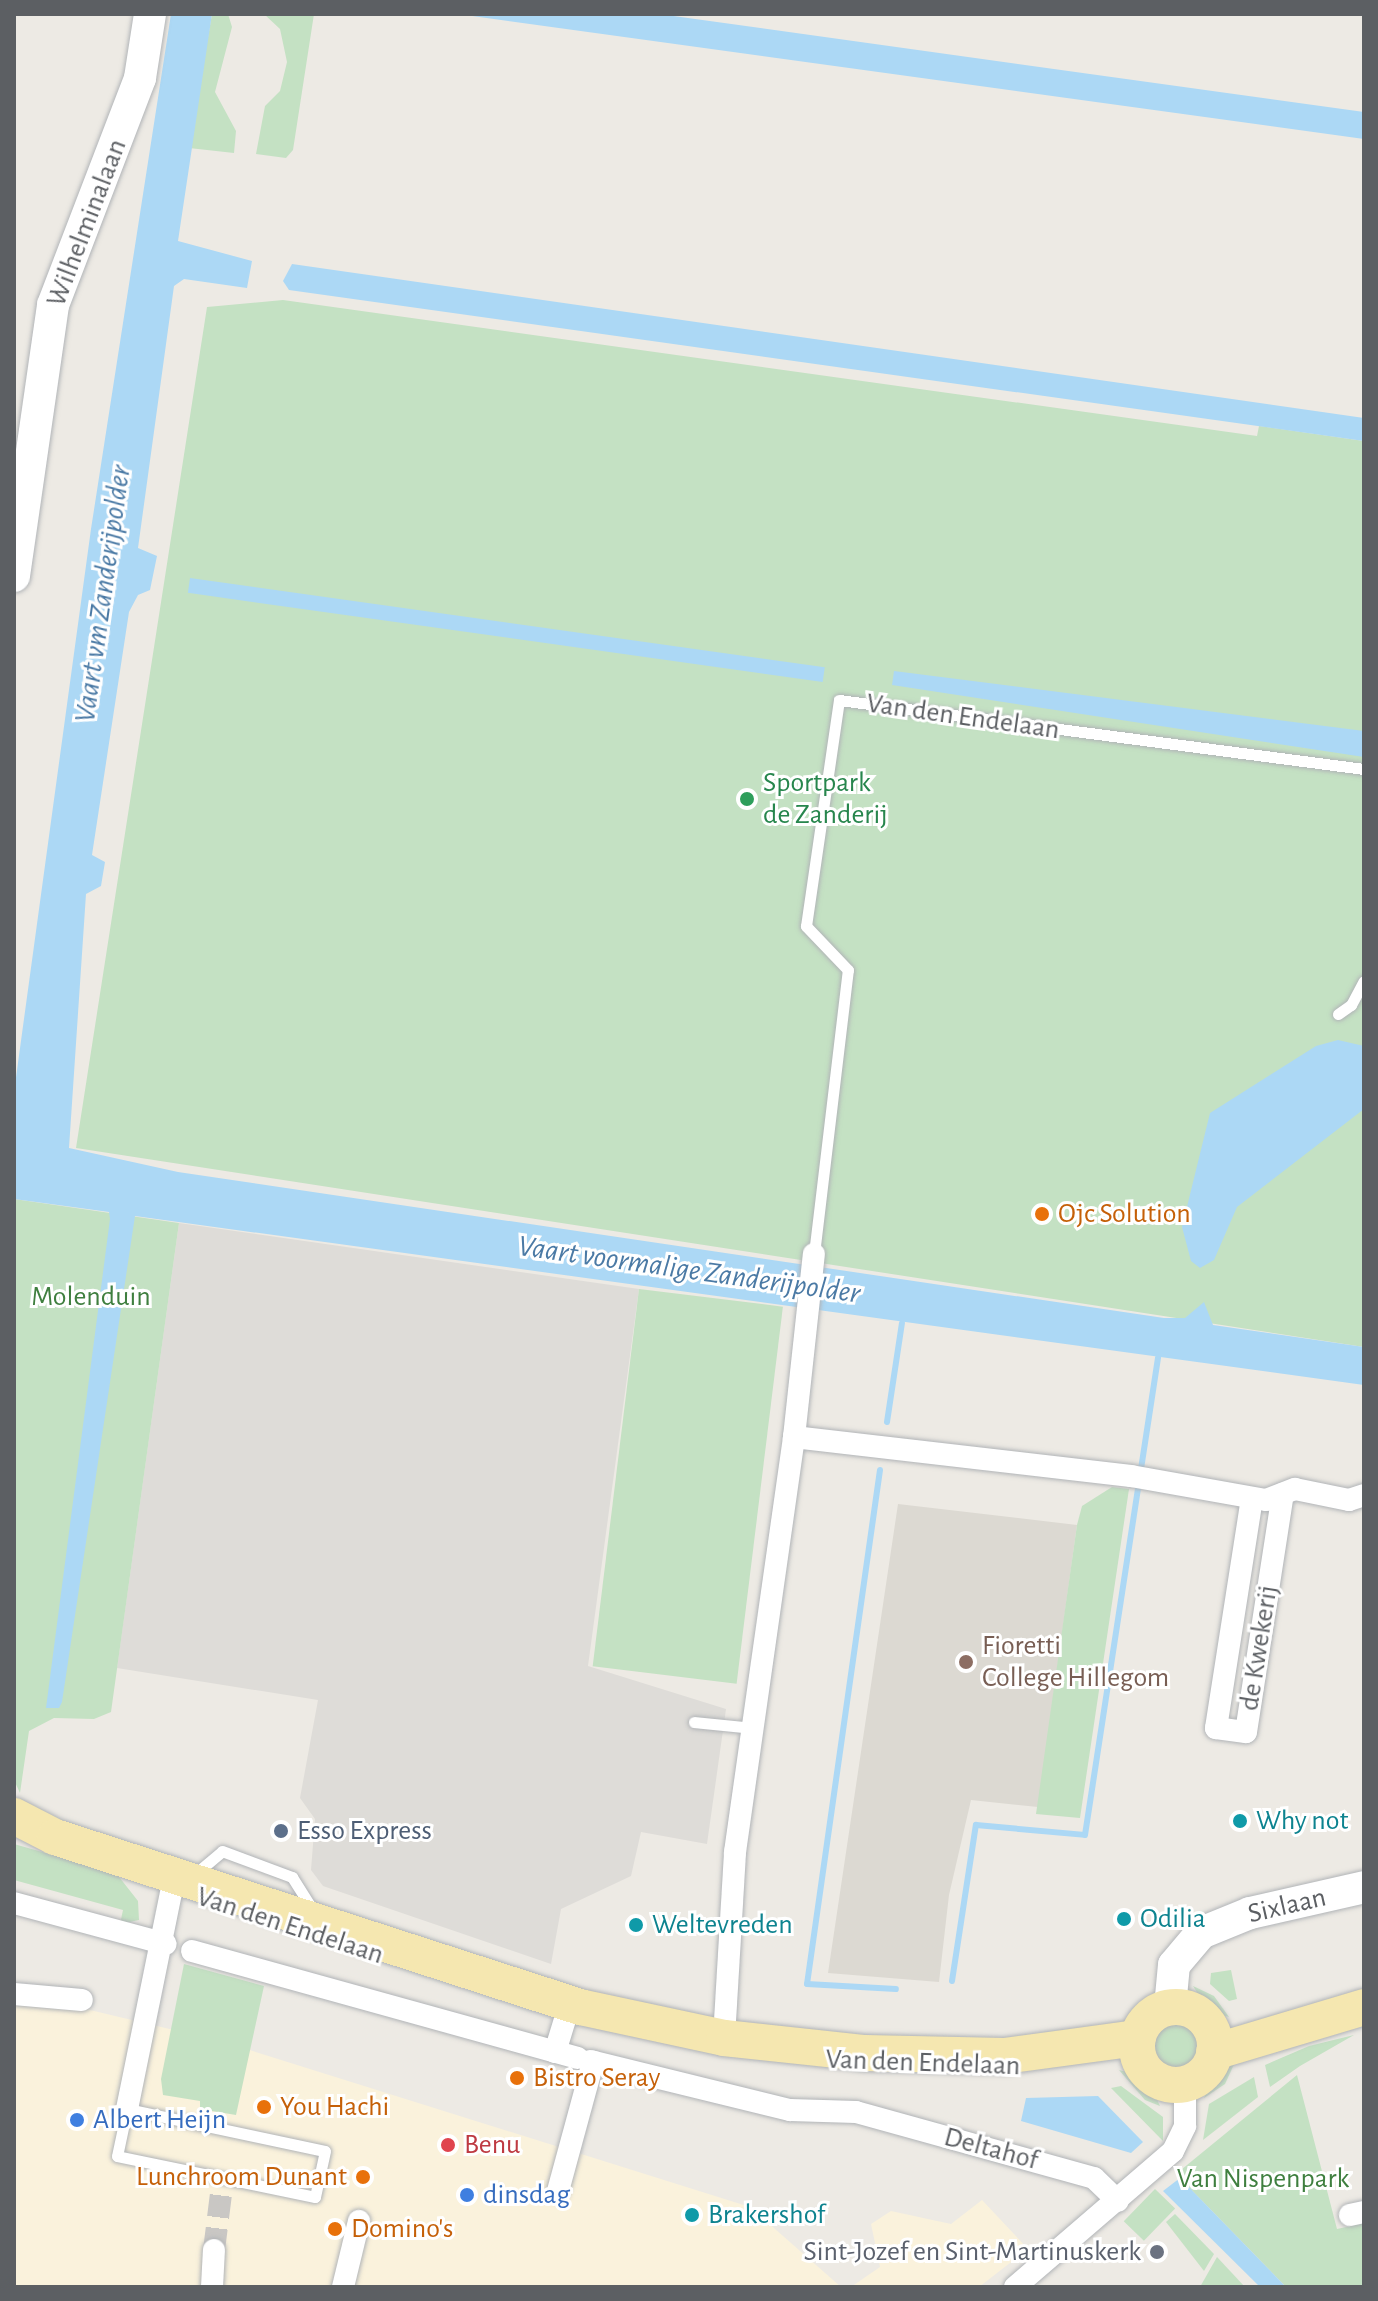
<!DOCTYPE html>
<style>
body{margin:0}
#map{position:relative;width:1378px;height:2301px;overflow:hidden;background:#edeae4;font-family:"Alegreya Sans",sans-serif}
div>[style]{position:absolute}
.commercial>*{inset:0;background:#faf2dc}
.industrial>*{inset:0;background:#dedcd8}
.education>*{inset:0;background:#dcd9d2}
.green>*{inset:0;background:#c4e1c3;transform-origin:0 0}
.round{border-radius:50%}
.water>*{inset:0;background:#acd8f5;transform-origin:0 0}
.stream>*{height:6px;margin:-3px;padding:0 3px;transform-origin:3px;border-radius:3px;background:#acd8f5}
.street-tunnel>*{height:22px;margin-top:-11px;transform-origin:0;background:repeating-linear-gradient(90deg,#c9c7c4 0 22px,transparent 0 33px)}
.roads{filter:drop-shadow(0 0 2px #b1b4b7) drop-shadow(0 0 2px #b1b4b7)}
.lane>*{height:11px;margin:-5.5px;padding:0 5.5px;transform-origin:5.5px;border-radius:5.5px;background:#fff}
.street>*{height:22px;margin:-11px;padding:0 11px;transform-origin:11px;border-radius:11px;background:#fff}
.secondary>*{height:32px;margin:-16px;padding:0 16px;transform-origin:16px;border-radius:16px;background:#fff}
.primary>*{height:36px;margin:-18px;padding:0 18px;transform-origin:18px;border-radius:18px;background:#f5e7b0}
.primary>.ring{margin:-18px;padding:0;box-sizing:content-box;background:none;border:36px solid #f5e7b0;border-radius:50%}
.dots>*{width:22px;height:22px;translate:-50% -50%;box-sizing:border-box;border:4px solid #fff;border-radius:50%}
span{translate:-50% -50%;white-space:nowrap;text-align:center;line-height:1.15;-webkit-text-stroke:6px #fff;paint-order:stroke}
.street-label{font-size:28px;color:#5c5f63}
.leisure-label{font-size:28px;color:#27864d}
.left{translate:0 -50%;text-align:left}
.food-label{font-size:28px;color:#c56008}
.right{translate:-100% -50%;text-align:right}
.park-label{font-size:28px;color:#3f7f3f}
.education-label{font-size:28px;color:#785e54}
.culture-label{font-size:28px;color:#0d838f}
.service-label{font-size:28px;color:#4e5e75}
.shop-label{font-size:28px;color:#366cbe}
.health-label{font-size:28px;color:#be3a42}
.worship-label{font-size:28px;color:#5b616d}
.water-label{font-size:30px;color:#4b7aa5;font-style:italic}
.frame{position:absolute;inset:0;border:16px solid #5c5f63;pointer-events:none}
</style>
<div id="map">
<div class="commercial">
<div style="clip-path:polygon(14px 1999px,69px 2005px,224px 2042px,750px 2207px,841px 2287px,14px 2287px)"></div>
<div style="clip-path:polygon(982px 2200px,1028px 2249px,979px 2287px,851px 2287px,880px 2267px,871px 2224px,891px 2211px,951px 2224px)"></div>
</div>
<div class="industrial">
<div style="clip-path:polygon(179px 1223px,639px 1289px,588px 1666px,726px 1709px,707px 1844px,641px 1832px,631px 1876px,561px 1909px,551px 1964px,323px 1886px,311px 1870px,315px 1819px,300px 1798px,318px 1700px,117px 1668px)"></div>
</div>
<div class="education">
<div style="clip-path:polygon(898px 1504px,1077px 1525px,1038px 1807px,971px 1800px,949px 1895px,939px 1982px,828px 1973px)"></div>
</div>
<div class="green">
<div style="clip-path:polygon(212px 14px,228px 14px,232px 27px,215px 92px,236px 131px,234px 153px,189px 148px)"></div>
<div style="clip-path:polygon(264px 14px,314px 14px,293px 150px,286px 158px,256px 154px,265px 106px,280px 91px,287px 62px,280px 29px)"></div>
<div style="clip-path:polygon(283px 300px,1257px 436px,1259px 426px,1364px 441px,1364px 1347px,76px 1148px,207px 307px)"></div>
<div style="clip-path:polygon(14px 1199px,179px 1223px,111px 1712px,94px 1719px,54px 1718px,29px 1731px,20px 1793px,14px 1780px)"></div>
<div style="left:639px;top:1289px;width:145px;height:380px;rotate:7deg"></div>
<div style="clip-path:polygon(1112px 1487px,1129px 1489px,1080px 1818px,1036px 1814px,1077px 1525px,1082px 1506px)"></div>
<div style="clip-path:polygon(14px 1844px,116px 1873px,138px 1901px,139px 1920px,120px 1924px,123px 1910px,14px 1880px)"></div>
<div style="clip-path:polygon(184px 1964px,264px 1986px,236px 2115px,200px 2109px,200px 2101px,163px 2095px,161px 2079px)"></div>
<div style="clip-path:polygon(1231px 1970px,1237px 1999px,1229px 2001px,1210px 1984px,1211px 1973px)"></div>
<div style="clip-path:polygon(1193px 1986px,1214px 1996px,1229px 2017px,1209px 2011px)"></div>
<div class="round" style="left:1153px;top:2022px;width:46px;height:46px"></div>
<div style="clip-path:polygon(1354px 2035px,1300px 2066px,1270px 2087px,1265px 2065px,1309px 2046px)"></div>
<div style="clip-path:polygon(1236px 2060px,1225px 2084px,1204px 2098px,1219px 2065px)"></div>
<div style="clip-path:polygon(1119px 2070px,1138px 2075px,1150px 2085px,1160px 2106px,1145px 2100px)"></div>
<div style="clip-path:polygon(1297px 2075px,1337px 2229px,1364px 2223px,1364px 2287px,1286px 2287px,1176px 2174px)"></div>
<div style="clip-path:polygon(1254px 2077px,1258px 2097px,1203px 2140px,1209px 2104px)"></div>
<div style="clip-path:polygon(1121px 2086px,1163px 2117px,1163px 2141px,1111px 2088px)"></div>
<div style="left:1155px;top:2189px;width:28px;height:45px;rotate:44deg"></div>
<div style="clip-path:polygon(1175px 2214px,1214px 2254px,1204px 2271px,1166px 2222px)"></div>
<div style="clip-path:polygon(1217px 2257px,1245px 2287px,1200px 2287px)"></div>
</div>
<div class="water">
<div style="clip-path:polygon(171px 14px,212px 14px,178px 241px,252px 261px,247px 288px,184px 279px,174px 286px,138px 548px,157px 556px,150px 590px,138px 595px,129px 612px,92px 855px,105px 862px,101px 886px,86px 894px,69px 1148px,178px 1172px,1164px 1318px,1185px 1318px,1204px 1302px,1213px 1325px,1364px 1347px,1364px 1385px,135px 1216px,62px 1702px,59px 1708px,46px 1708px,110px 1219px,109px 1212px,14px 1199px,14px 1092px,91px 529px)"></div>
<div style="clip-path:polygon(458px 14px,659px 14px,1364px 112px,1364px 139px)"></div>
<div style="clip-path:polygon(292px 264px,1364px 418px,1364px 441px,289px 290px,283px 281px)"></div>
<div style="left:190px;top:578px;width:641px;height:15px;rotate:8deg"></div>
<div style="clip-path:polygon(894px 671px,1364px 731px,1364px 757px,892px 685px)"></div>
<div style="clip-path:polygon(1338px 1040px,1364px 1046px,1364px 1109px,1237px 1207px,1214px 1260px,1200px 1268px,1191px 1261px,1182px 1227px,1210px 1113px,1316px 1046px)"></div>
<div style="clip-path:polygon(1098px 2096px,1143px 2142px,1131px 2153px,1021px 2121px,1026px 2098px)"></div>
<div style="clip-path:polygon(1180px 2178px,1286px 2287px,1260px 2287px,1163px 2191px)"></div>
</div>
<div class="stream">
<div style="left:887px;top:1422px;width:100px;rotate:-81.4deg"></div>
<div style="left:880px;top:1470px;width:519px;rotate:98.08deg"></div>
<div style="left:807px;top:1984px;width:89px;rotate:3.2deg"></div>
<div style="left:952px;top:1981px;width:158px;rotate:-81.3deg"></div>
<div style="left:976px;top:1825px;width:109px;rotate:5.2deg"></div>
<div style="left:1085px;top:1835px;width:483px;rotate:-81.3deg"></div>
</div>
<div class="street-tunnel">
<div style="left:214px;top:2250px;width:73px;rotate:-82.9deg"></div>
</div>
<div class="roads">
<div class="lane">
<div style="left:1338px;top:1014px;width:16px;rotate:-35deg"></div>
<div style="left:1351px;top:1005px;width:27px;rotate:-62deg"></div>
<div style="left:814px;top:1254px;width:286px;rotate:-83.2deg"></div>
<div style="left:848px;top:970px;width:61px;rotate:-133.7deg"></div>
<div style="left:806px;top:926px;width:228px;rotate:-81.7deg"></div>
<div style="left:839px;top:700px;width:530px;rotate:7.49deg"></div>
<div style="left:694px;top:1722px;width:59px;rotate:5.8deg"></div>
<div style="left:195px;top:1874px;width:35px;rotate:-40deg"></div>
<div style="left:222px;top:1851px;width:75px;rotate:20.4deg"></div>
<div style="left:292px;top:1877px;width:41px;rotate:57.8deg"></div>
<div style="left:127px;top:2109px;width:202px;rotate:12deg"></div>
<div style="left:325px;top:2151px;width:47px;rotate:102.3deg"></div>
<div style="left:315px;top:2197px;width:202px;rotate:-168.3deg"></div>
<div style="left:117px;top:2156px;width:48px;rotate:-78deg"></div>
</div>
<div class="street">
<div style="left:794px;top:1437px;width:339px;rotate:6.6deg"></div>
<div style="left:1131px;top:1476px;width:137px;rotate:10.1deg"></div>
<div style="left:1266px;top:1500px;width:31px;rotate:-21deg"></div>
<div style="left:1295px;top:1489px;width:55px;rotate:11.5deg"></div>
<div style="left:1349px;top:1500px;width:16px;rotate:-18deg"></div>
<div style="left:1252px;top:1498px;width:233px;rotate:98.9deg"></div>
<div style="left:1216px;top:1728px;width:30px;rotate:8deg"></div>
<div style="left:1246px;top:1732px;width:241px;rotate:-81.2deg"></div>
<div style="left:14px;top:1903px;width:157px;rotate:15.1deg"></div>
<div style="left:192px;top:1951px;width:400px;rotate:15.5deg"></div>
<div style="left:14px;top:1994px;width:68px;rotate:5deg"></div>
<div style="left:724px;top:2038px;width:186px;rotate:-86.6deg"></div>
<div style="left:735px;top:1852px;width:419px;rotate:-81.9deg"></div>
<div style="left:794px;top:1437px;width:184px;rotate:-83.8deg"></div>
<div style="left:555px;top:2052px;width:38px;rotate:-73deg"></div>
<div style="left:590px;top:2061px;width:206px;rotate:13.8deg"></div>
<div style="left:790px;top:2110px;width:66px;rotate:1.7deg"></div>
<div style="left:856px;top:2112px;width:247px;rotate:15.5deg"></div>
<div style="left:1094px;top:2178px;width:33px;rotate:44deg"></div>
<div style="left:127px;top:2109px;width:227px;rotate:-78.5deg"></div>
<div style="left:558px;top:2191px;width:134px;rotate:-74.8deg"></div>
<div style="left:1350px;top:2215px;width:14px;rotate:-12deg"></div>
<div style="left:212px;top:2287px;width:37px;rotate:-87deg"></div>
<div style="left:343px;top:2287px;width:68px;rotate:-76.4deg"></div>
<div style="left:1015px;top:2287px;width:208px;rotate:-40.7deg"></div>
<div style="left:1173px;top:2151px;width:28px;rotate:-64deg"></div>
<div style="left:1185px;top:2126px;width:43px;rotate:-90deg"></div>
</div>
<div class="secondary">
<div style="left:14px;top:576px;width:274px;rotate:-81.8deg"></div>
<div style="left:53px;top:305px;width:243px;rotate:-69deg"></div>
<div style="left:140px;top:78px;width:65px;rotate:-81.1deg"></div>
<div style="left:1170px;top:2007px;width:42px;rotate:-84.6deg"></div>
<div style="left:1174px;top:1965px;width:42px;rotate:-49.8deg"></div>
<div style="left:1201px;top:1933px;width:53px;rotate:-22.2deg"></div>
<div style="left:1250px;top:1913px;width:117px;rotate:-12.8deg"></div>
</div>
<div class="primary">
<div style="left:14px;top:1816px;width:46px;rotate:27.1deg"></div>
<div style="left:55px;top:1837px;width:552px;rotate:17.94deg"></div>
<div style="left:580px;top:2007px;width:147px;rotate:12.1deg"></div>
<div style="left:724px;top:2038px;width:142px;rotate:6.1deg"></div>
<div style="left:865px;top:2053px;width:139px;rotate:1.2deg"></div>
<div style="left:1004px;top:2056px;width:135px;rotate:-7.7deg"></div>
<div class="ring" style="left:1137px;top:2007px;width:42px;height:42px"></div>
<div style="left:1214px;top:2052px;width:157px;rotate:-16.7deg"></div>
</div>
</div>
<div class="dots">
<div style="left:747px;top:799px;background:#2e9e5b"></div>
<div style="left:1042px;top:1214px;background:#e8710a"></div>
<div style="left:966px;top:1662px;background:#8d6e63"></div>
<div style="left:1240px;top:1821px;background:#0f9aa8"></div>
<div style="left:281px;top:1831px;background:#5c6f8a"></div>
<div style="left:1124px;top:1919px;background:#0f9aa8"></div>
<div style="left:636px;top:1925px;background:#0f9aa8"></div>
<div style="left:517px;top:2078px;background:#e8710a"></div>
<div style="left:264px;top:2107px;background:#e8710a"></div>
<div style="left:77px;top:2120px;background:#3f7fe0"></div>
<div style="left:448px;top:2145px;background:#e0444e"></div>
<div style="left:363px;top:2177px;background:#e8710a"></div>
<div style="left:467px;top:2195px;background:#3f7fe0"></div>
<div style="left:692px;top:2215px;background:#0f9aa8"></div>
<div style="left:335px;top:2229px;background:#e8710a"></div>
<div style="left:1157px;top:2252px;background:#6b7280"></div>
</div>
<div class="street-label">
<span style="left:87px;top:223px;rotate:-69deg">Wilhelminalaan</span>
<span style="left:963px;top:717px;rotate:8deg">Van den Endelaan</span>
<span style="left:1259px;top:1648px;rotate:-81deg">de Kwekerij</span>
<span style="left:1287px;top:1906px;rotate:-13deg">Sixlaan</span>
<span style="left:290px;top:1926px;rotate:18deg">Van den Endelaan</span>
<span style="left:923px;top:2063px;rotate:2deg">Van den Endelaan</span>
<span style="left:991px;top:2149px;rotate:15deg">Deltahof</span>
</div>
<div class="leisure-label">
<span class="left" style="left:763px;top:799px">Sportpark<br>de Zanderij</span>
</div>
<div class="food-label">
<span class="left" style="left:1058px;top:1214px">Ojc Solution</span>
<span class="left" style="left:533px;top:2078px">Bistro Seray</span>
<span class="left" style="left:280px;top:2107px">You Hachi</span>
<span class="right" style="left:347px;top:2177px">Lunchroom Dunant</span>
<span class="left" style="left:351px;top:2229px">Domino's</span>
</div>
<div class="park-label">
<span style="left:91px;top:1297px">Molenduin</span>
<span style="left:1263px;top:2179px">Van Nispenpark</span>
</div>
<div class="education-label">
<span class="left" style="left:982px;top:1662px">Fioretti<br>College Hillegom</span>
</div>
<div class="culture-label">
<span class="left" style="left:1256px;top:1821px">Why not</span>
<span class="left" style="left:1140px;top:1919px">Odilia</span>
<span class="left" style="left:652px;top:1925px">Weltevreden</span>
<span class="left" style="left:708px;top:2215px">Brakershof</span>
</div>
<div class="service-label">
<span class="left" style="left:297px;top:1831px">Esso Express</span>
</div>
<div class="shop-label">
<span class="left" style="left:93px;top:2120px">Albert Heijn</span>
<span class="left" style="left:483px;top:2195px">dinsdag</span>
</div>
<div class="health-label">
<span class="left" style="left:464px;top:2145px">Benu</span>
</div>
<div class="worship-label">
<span class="right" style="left:1141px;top:2252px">Sint-Jozef en Sint-Martinuskerk</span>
</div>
<div class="water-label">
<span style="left:103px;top:594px;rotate:-82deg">Vaart vm Zanderijpolder</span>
<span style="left:689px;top:1270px;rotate:8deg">Vaart voormalige Zanderijpolder</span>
</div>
<div class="frame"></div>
</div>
